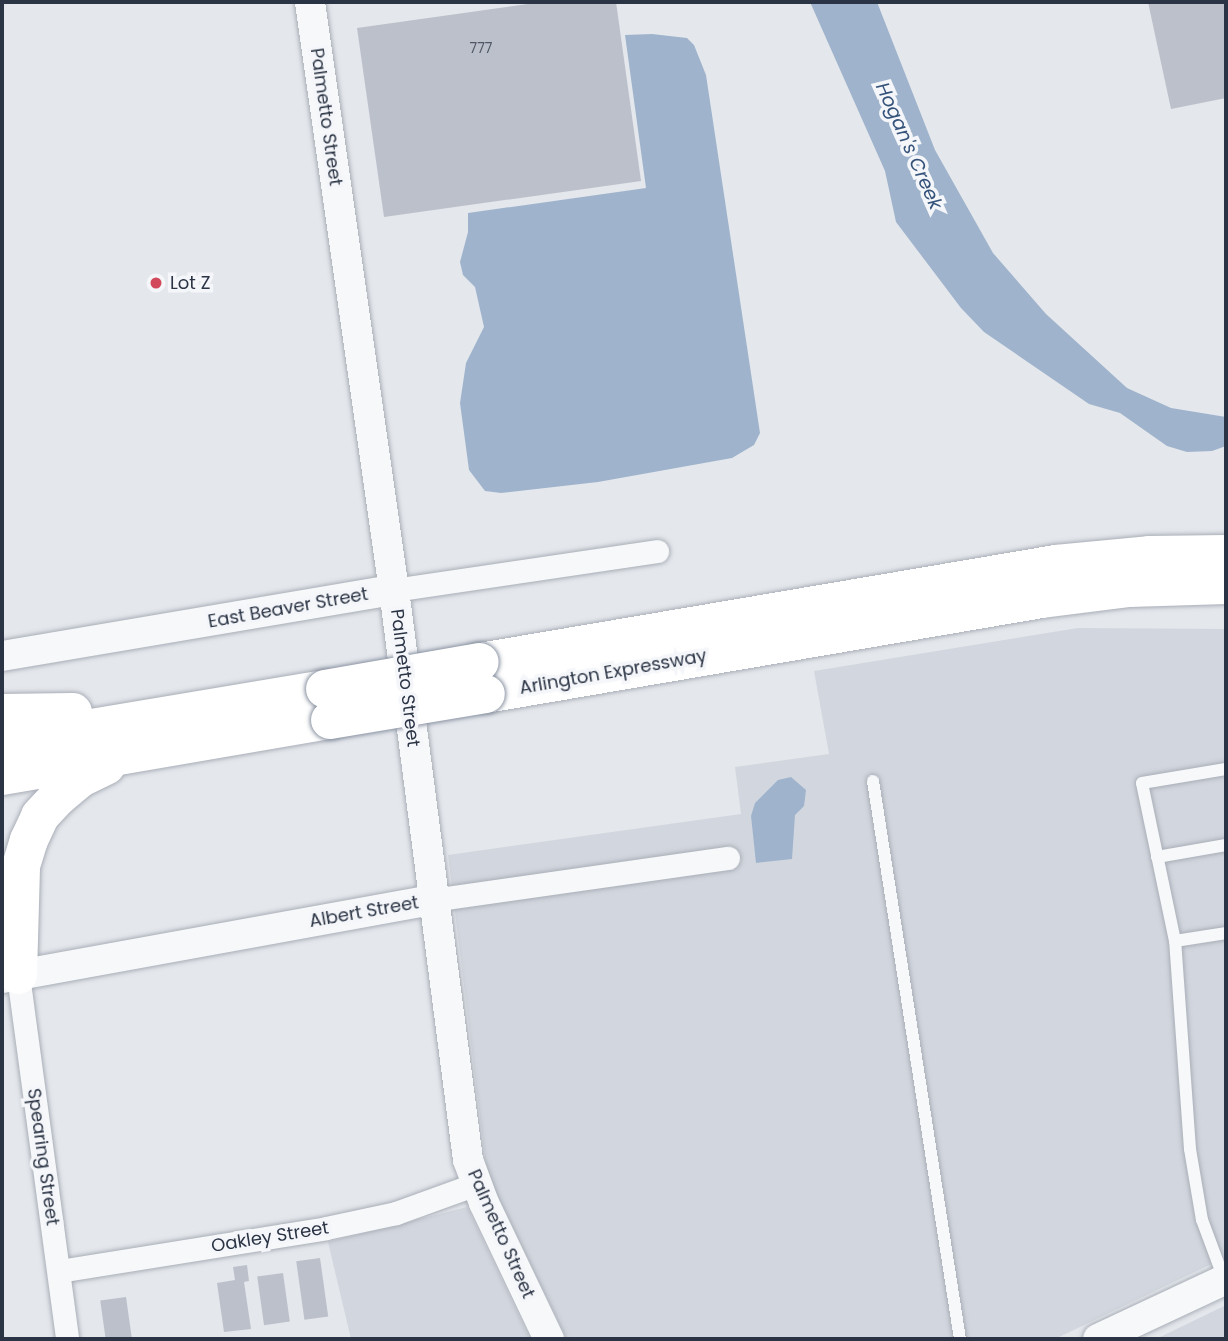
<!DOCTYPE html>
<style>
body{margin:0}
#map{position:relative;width:1228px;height:1341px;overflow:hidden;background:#e4e7ec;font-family:Poppins,sans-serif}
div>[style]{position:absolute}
.built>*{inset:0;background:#d2d6de}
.water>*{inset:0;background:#9fb4cc}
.building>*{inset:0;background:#bbc0ca;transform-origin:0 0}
.roads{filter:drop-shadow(0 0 2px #a9aeb7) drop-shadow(0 0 2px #a9aeb7)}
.service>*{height:12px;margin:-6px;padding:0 6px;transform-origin:6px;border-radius:6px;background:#f7f8fa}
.minor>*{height:23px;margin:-11.5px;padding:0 11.5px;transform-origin:11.5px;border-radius:11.5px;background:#f7f8fa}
.tertiary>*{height:30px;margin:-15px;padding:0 15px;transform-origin:15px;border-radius:15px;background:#f7f8fa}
.motorway>*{height:38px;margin:-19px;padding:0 19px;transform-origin:19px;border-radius:19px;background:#fff}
.bridges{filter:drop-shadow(0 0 2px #8b94a3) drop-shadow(0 0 2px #8b94a3)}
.motorway-bridge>*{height:38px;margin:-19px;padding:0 19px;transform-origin:19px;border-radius:19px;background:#fff}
.dots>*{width:19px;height:19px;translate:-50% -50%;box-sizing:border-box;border:4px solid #f4f6f9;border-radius:50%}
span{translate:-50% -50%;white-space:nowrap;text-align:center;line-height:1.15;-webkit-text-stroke:7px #f4f6f9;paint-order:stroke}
.number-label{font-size:14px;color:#4f5766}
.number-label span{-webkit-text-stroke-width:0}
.street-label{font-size:18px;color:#2b3445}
.poi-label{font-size:18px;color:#2b3445}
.left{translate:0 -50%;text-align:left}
.water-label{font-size:19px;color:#34527a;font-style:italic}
.frame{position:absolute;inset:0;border:4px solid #2b3445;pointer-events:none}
</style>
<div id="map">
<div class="built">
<div style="clip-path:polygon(1078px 628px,1226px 629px,1226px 1257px,1055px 1339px,567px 1339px,487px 1174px,448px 855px,741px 814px,735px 767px,829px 754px,814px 671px)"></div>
<div style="clip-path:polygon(467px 1207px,530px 1339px,351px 1339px,328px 1242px)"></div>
<div style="clip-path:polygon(1226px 1305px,1226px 1339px,1156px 1339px)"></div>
</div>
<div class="water">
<div style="clip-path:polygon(810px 2px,877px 2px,935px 150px,993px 253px,1046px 314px,1127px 388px,1171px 408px,1226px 417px,1226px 446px,1212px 451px,1187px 452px,1167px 446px,1120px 413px,1089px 404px,984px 332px,961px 308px,896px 222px,885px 171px)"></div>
<div style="clip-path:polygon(652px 34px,687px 38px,694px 45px,706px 75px,760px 433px,754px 445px,732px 458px,598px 482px,501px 493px,485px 491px,469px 470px,460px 403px,466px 363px,484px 327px,475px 287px,463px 275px,460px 262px,468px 232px,468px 213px,646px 188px,625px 35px)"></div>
<div style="clip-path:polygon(791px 777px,806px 790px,804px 806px,795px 815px,792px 859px,756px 863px,751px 816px,755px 803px,778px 780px)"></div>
</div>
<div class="building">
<div style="clip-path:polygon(542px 2px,616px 2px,641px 181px,384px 217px,357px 28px)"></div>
<div style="clip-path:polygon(1148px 2px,1226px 2px,1226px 98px,1171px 109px)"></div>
<div style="left:320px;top:1258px;width:59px;height:24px;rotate:82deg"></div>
<div style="clip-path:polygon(247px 1265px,249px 1281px,244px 1282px,251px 1329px,224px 1332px,217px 1283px,235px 1280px,233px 1267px)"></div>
<div style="left:283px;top:1273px;width:49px;height:26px;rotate:82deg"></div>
<div style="left:126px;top:1297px;width:42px;height:26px;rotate:82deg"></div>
</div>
<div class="roads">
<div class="service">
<div style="left:873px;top:781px;width:565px;rotate:81.14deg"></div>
<div style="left:1157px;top:857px;width:70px;rotate:-9.9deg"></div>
<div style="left:1175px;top:941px;width:52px;rotate:-8.9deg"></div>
<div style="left:1224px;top:1279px;width:63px;rotate:-110.4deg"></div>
<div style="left:1202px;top:1220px;width:72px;rotate:-99.6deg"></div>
<div style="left:1190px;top:1149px;width:209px;rotate:-94.1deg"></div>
<div style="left:1175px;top:941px;width:161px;rotate:-101.8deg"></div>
<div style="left:1142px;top:783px;width:85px;rotate:-9.5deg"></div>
</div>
<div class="minor">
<div style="left:394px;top:590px;width:266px;rotate:-8.4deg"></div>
<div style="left:432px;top:900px;width:299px;rotate:-8.1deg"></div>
<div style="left:18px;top:975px;width:367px;rotate:82.3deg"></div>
<div style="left:59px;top:1271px;width:270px;rotate:-9.1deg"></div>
<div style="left:326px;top:1228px;width:72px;rotate:-12.1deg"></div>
<div style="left:396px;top:1213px;width:85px;rotate:-19.9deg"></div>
</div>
<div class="tertiary">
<div style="left:310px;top:2px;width:594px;rotate:81.87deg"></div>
<div style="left:394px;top:590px;width:575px;rotate:82.6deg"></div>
<div style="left:468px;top:1160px;width:46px;rotate:69.6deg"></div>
<div style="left:484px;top:1203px;width:151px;rotate:64.5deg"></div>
<div style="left:2px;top:656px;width:398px;rotate:-9.6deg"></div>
<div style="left:2px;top:978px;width:437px;rotate:-10.3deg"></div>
<div style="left:1098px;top:1339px;width:141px;rotate:-25.1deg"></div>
</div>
<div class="motorway">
<div style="left:480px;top:662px;width:584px;rotate:-9.66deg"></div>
<div style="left:1056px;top:564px;width:93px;rotate:-5.5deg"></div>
<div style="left:1149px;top:555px;width:77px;rotate:-0.7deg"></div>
<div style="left:486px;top:694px;width:564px;rotate:-9.7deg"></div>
<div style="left:1042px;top:599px;width:88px;rotate:-7.2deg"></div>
<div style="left:1129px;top:588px;width:97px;rotate:-1.8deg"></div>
<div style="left:2px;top:713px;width:71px;rotate:-0.8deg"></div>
<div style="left:2px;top:743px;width:327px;rotate:-9.5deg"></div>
<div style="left:2px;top:776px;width:333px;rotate:-9.7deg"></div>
<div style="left:18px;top:975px;width:109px;rotate:-88.4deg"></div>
<div style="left:21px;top:866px;width:27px;rotate:-73deg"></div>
<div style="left:29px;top:840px;width:26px;rotate:-65deg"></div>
<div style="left:40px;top:816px;width:26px;rotate:-47deg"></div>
<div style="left:58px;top:797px;width:30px;rotate:-40deg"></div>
<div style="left:81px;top:778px;width:28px;rotate:-26deg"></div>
</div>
</div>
<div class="bridges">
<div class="motorway-bridge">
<div style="left:325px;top:689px;width:157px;rotate:-9.9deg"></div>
<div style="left:330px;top:720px;width:158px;rotate:-9.5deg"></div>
</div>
</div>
<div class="dots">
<div style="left:156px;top:283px;background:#d1495b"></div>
</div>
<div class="number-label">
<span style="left:481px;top:48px">777</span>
</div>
<div class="street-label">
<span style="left:326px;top:117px;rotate:82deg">Palmetto Street</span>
<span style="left:288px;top:608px;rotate:-10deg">East Beaver Street</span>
<span style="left:613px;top:672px;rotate:-10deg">Arlington Expressway</span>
<span style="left:405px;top:678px;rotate:83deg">Palmetto Street</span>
<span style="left:364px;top:912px;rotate:-10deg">Albert Street</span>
<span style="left:43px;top:1157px;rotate:82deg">Spearing Street</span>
<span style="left:501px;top:1234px;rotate:66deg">Palmetto Street</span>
<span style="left:270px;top:1237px;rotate:-9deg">Oakley Street</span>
</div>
<div class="poi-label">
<span class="left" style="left:170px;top:283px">Lot Z</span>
</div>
<div class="water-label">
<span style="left:909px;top:146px;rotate:66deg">Hogan's Creek</span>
</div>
<div class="frame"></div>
</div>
